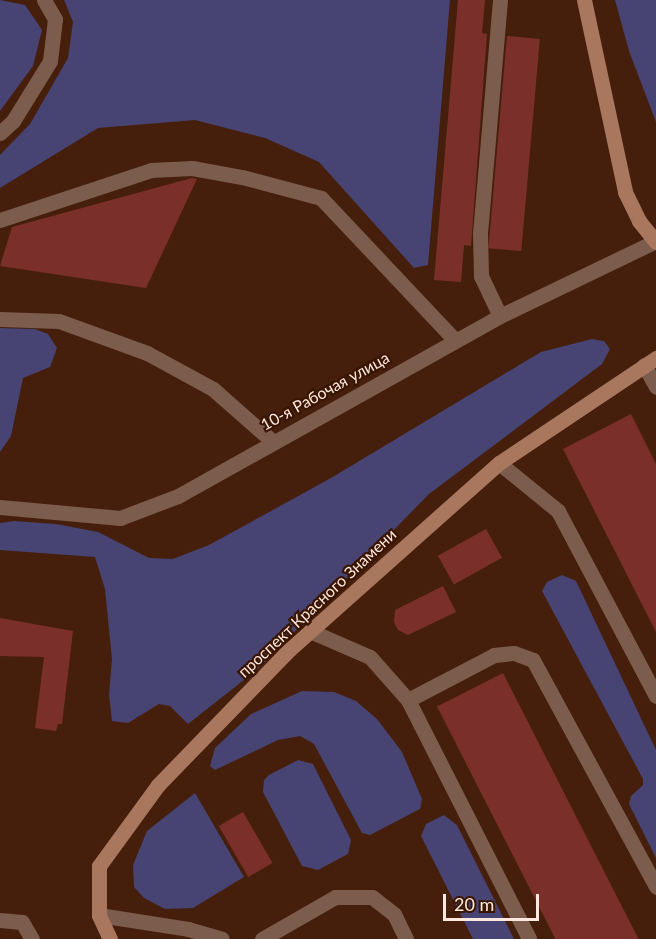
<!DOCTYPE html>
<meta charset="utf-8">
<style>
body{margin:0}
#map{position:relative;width:656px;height:939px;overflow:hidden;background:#451f0b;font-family:Lato,sans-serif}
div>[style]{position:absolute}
.green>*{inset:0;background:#474373}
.building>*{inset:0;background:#7b2f2b;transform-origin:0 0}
.lane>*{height:15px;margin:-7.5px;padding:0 7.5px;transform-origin:7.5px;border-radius:7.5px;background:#7c5c4d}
.street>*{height:15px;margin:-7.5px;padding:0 7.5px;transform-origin:7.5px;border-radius:7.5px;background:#7c5c4d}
.secondary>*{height:15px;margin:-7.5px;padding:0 7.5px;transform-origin:7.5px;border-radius:7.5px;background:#a9765e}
span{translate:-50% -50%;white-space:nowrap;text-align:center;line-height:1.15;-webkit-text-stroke:4.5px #3a1502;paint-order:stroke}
.street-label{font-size:16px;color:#fde8df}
.scale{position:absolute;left:443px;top:894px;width:96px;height:27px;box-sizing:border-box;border:3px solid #fde8df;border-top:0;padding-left:8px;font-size:18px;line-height:21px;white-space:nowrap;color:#fde8df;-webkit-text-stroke:4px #3a1502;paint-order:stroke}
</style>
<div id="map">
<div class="green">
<div style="clip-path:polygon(0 0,25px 5px,42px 30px,33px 66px,0 111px)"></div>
<div style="clip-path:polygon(64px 0,450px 0,428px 265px,414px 268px,319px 162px,265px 138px,195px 120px,98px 128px,0 188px,0 155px,30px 124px,68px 58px,73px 22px)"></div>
<div style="clip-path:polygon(615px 0,656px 0,656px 122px,629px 51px)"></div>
<div style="clip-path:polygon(0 328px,35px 329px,48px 334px,57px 348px,50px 367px,23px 378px,11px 436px,0 452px)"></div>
<div style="clip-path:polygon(592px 339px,604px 341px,610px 349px,602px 364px,429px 494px,258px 669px,188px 724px,170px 706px,159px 704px,128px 723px,112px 721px,109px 694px,112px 659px,105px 589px,95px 557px,0 550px,0 523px,14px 521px,56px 524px,98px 532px,149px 558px,173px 559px,209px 545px,331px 478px,541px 352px)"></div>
<div style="clip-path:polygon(562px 575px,576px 581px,656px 750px,656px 858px,629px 804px,631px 796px,643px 785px,643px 779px,542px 591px,547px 582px)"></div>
<div style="clip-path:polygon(302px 691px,334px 692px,356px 701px,377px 719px,402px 752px,422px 799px,420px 809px,370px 835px,362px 833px,314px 744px,300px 736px,278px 740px,215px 770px,210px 766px,215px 748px,251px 714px)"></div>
<div style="clip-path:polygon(298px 760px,313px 764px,351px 840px,348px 854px,318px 870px,302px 866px,263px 792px,264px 780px,269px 775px)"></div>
<div style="clip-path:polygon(195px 793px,244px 877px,193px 908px,165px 909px,144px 898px,134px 887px,133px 865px,147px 831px)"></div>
<div style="clip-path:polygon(444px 815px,457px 825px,514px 939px,473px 939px,421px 836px,426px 824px)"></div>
</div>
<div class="building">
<div style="clip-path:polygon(458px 0,485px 0,482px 33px,487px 34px,471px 246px,464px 245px,461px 282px,434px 280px)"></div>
<div style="left:507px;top:36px;width:33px;height:213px;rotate:5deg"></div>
<div style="clip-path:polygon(192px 178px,197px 179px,146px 288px,0 266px,12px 227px)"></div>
<div style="clip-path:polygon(631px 414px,656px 464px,656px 632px,563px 449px)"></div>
<div style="left:486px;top:529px;width:33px;height:55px;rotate:61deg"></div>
<div style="clip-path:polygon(443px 586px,456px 612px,408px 635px,398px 630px,394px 622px,395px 610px)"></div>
<div style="clip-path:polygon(0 618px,73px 631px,62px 724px,58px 724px,56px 731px,35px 728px,44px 657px,0 656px)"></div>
<div style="left:503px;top:673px;width:300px;height:74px;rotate:63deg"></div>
<div style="left:243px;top:812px;width:59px;height:28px;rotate:60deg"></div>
</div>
<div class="lane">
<div style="left:500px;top:0;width:235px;rotate:94.9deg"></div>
<div style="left:480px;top:234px;width:42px;rotate:88.6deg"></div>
<div style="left:481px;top:276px;width:44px;rotate:64.6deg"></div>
<div style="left:0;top:133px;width:18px;rotate:-43deg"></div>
<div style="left:13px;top:121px;width:70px;rotate:-58.3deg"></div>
<div style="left:50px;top:61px;width:42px;rotate:-83.2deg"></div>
<div style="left:55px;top:19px;width:22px;rotate:-120deg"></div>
<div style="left:0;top:220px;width:159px;rotate:-18.3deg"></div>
<div style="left:151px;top:170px;width:41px;rotate:-2.8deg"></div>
<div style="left:192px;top:168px;width:51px;rotate:10.2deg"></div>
<div style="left:242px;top:177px;width:82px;rotate:14.9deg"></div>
<div style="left:321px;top:198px;width:195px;rotate:46.7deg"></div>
<div style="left:0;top:319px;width:59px;rotate:1.9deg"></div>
<div style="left:59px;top:321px;width:94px;rotate:20deg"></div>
<div style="left:147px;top:353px;width:75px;rotate:28.6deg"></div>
<div style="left:213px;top:389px;width:79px;rotate:41.4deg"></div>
<div style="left:644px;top:365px;width:25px;rotate:61deg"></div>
<div style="left:499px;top:463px;width:76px;rotate:39.1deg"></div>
<div style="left:558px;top:511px;width:209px;rotate:62.1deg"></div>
<div style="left:310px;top:631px;width:65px;rotate:23.4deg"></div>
<div style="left:370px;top:657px;width:57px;rotate:48.5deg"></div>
<div style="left:408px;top:700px;width:268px;rotate:63.1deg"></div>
<div style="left:408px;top:700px;width:97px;rotate:-27.6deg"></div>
<div style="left:494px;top:655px;width:20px;rotate:-6deg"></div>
<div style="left:514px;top:653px;width:20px;rotate:20deg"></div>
<div style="left:533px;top:660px;width:258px;rotate:61.5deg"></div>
<div style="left:99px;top:915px;width:90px;rotate:8.9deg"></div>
<div style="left:188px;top:929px;width:35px;rotate:16deg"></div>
<div style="left:0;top:920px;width:22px;rotate:5deg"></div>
<div style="left:22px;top:922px;width:20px;rotate:60deg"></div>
<div style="left:262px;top:939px;width:84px;rotate:-29.9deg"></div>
<div style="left:335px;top:897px;width:37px"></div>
<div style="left:372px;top:897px;width:28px;rotate:38deg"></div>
<div style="left:394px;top:914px;width:28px;rotate:64deg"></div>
</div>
<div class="street">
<div style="left:0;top:507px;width:121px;rotate:5.2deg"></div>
<div style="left:120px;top:518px;width:62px;rotate:-20.8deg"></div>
<div style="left:178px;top:496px;width:369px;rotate:-29.2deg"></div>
<div style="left:500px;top:316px;width:173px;rotate:-25.7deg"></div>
</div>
<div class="secondary">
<div style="left:584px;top:0;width:196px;rotate:77.9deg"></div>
<div style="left:625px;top:192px;width:32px;rotate:64deg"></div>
<div style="left:639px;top:221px;width:27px;rotate:51deg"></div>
<div style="left:110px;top:939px;width:26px;rotate:-115deg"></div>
<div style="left:99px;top:915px;width:49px;rotate:-90deg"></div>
<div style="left:99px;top:866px;width:100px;rotate:-53.9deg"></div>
<div style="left:158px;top:785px;width:188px;rotate:-45.9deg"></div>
<div style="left:289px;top:650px;width:281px;rotate:-41.7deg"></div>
<div style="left:499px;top:463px;width:189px;rotate:-33.8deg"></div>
</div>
<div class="street-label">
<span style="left:325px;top:391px;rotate:-29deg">10-я Рабочая улица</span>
<span style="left:317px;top:603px;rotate:-43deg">проспект Красного Знамени</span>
</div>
<div class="scale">20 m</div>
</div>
